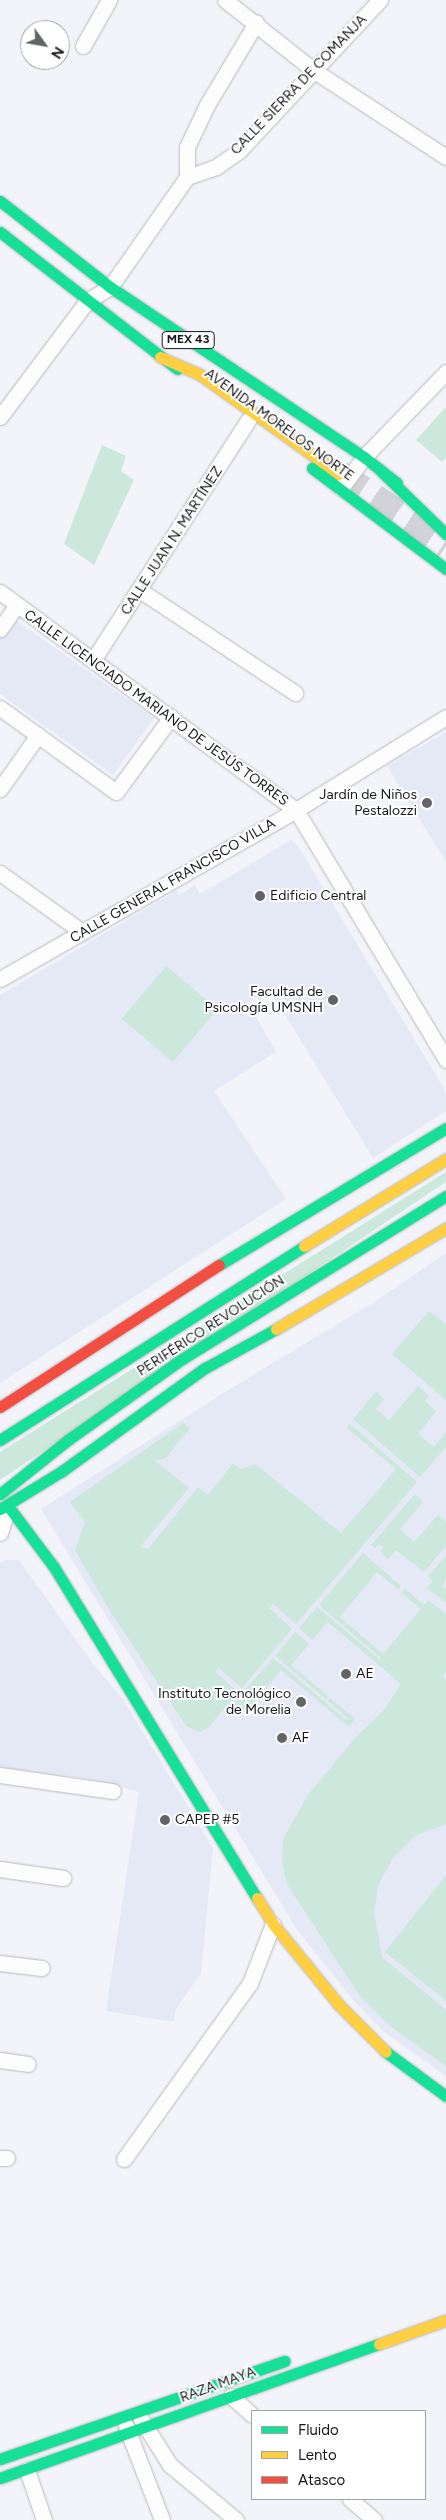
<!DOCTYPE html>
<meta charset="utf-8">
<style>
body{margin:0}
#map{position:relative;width:446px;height:2520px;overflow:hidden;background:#f2f4fa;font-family:Figtree,sans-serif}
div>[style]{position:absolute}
.built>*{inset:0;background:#e4e9f5}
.green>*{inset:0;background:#cce7db;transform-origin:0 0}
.highway-tunnel>*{height:28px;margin-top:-14px;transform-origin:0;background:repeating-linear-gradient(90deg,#d1d3d8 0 28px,transparent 0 42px)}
.roads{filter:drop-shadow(0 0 1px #b8b9be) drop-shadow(0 0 1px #b8b9be)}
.street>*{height:15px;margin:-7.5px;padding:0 7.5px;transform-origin:7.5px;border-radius:7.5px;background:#fdfdfe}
.fast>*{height:11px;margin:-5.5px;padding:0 5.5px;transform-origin:5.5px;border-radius:5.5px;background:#16e098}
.slow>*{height:11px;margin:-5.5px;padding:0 5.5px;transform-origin:5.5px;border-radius:5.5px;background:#ffcf43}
.jam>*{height:11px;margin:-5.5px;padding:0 5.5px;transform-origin:5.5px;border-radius:5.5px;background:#f24e42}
.dots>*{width:14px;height:14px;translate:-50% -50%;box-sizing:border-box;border:2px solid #fff;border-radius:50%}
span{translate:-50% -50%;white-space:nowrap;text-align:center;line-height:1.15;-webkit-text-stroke:4px #fff;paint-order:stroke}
.shield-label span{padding:1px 4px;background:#fff;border:1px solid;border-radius:4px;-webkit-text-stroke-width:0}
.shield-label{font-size:12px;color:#15171a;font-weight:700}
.street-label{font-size:14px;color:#15171a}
.poi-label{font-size:14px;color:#15171a}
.right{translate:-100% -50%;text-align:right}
.left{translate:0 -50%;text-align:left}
.legend{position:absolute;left:251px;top:2410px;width:175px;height:90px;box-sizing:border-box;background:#fff;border:1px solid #a1a2a3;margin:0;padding:6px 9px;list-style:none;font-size:15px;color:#15171a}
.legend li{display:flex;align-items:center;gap:10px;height:25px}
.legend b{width:25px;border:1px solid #a1a2a3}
.north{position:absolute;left:20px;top:20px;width:50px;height:50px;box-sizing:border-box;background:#fff;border:1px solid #a1a2a3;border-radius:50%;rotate:122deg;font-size:14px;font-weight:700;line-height:20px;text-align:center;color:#15171a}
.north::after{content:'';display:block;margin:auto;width:18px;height:22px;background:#626468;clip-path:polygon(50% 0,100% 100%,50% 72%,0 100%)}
</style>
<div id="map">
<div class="built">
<div style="clip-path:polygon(14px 619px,154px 718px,113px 775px,0 694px,0 639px)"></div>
<div style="clip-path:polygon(446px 732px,446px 862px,387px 766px)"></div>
<div style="clip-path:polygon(291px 840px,298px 846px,446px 1092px,446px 1111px,373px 1158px,269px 989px,248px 1003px,276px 1052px,214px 1091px,286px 1199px,0 1383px,0 995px,176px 891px,179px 895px,195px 885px,200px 894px)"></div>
<div style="clip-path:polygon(446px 1253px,446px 2076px,384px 2032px,352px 1999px,296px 1928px,41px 1509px,233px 1387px,376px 1301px)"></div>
<div style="clip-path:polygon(5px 1560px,19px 1560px,93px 1664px,123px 1699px,213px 1848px,201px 1973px,176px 2009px,174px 2022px,106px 2011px,139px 1792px,94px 1779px,0 1767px,0 1563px)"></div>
</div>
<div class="green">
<div style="clip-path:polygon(446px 407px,446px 458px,442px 462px,416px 440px)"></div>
<div style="clip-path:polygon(102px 445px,126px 456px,121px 471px,134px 480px,94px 565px,64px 544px)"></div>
<div style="left:166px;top:966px;width:67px;height:69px;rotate:40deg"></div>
<div style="clip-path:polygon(446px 1172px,446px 1182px,0 1480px,0 1452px)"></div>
<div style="clip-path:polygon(429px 1311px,446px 1324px,446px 1400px,392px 1354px)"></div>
<div style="clip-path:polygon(418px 1386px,429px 1396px,425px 1401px,436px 1411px,418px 1434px,434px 1447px,446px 1432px,446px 1447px,420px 1477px,353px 1419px,376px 1392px,384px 1399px,376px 1409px,389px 1420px)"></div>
<div style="clip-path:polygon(183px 1423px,190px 1428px,166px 1458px,155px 1461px,189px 1488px,140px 1547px,148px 1549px,198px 1487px,208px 1495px,233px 1463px,241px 1469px,255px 1464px,341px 1533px,396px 1469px,347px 1428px,350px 1424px,417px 1482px,296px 1624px,273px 1604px,269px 1608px,292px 1629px,242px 1688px,219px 1668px,215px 1672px,238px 1692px,208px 1728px,199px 1732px,186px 1726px,108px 1608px,75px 1550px,85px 1522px,70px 1502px)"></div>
<div style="clip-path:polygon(415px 1494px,423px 1502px,400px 1529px,414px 1542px,438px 1515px,446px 1522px,446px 1546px,424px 1572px,396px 1550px,388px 1559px,380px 1552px,384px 1547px,379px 1544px,375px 1548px,371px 1545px)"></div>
<div style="clip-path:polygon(363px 1553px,401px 1586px,398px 1589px,377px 1572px,340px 1617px,383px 1654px,421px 1609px,402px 1593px,405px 1589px,424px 1605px,428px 1600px,446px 1614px,446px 1672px,442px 1676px,446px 1679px,446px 1824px,415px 1836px,393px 1858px,379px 1883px,374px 1912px,382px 1957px,446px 2010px,446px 2066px,390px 2026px,359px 1995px,287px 1884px,282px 1862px,283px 1839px,308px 1795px,356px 1737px,384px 1710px,401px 1684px,328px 1622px,312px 1640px,299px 1628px,317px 1607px,379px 1659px,381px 1658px,319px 1605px)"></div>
<div style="clip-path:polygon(446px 1556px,446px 1580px,442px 1586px,446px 1589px,446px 1603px,427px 1588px,433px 1581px,428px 1576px)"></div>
<div style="clip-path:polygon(295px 1632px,309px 1644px,291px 1665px,328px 1696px,326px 1699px,275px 1656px)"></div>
<div style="clip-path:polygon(273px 1658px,346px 1720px,348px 1718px,328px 1701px,330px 1698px,355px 1719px,349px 1727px,281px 1670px,245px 1714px,233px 1704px)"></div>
<div style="clip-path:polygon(446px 1875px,446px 2001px,385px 1952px)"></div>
</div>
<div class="highway-tunnel">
<div style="left:339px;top:474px;width:129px;rotate:33.9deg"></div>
</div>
<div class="roads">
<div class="street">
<div style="left:225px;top:0;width:112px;rotate:38.5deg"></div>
<div style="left:313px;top:70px;width:159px;rotate:33.2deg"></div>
<div style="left:83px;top:46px;width:53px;rotate:-60.5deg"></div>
<div style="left:187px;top:177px;width:31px;rotate:-19deg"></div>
<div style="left:216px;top:167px;width:28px;rotate:-35deg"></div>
<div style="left:239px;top:151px;width:207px;rotate:-47deg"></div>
<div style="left:0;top:417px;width:145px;rotate:-53.1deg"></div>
<div style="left:87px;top:301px;width:27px;rotate:-31deg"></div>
<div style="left:110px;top:287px;width:134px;rotate:-55deg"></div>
<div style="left:187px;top:177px;width:30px;rotate:-90deg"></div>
<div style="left:187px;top:147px;width:47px;rotate:-64.5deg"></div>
<div style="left:207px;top:105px;width:96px;rotate:-59.1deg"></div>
<div style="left:341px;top:488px;width:39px;rotate:-53deg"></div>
<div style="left:364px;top:457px;width:118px;rotate:-46deg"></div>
<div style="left:141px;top:591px;width:185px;rotate:33.5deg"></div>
<div style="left:0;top:592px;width:368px;rotate:36.4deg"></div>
<div style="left:296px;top:810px;width:292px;rotate:59deg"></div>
<div style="left:0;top:629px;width:29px;rotate:-55deg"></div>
<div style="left:93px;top:660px;width:286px;rotate:-57.1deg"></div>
<div style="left:0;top:708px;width:143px;rotate:35.9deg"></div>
<div style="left:116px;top:792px;width:93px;rotate:-53.7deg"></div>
<div style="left:0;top:789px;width:66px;rotate:-54.9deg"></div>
<div style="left:0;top:873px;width:101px;rotate:35.7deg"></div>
<div style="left:0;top:979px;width:341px;rotate:-29.7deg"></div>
<div style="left:296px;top:810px;width:176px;rotate:-31.8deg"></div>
<div style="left:0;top:1533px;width:28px;rotate:-73deg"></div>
<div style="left:0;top:1775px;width:114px;rotate:8.1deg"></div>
<div style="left:0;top:1869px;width:64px;rotate:8.1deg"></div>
<div style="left:0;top:1963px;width:42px;rotate:6.8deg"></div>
<div style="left:0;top:2060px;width:28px;rotate:8deg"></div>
<div style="left:0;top:2158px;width:7px"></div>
<div style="left:124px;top:2159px;width:216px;rotate:-54.4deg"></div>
<div style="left:250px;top:1983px;width:63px;rotate:-68.7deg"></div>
<div style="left:231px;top:2396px;width:28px;rotate:42deg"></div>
<div style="left:141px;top:2419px;width:54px;rotate:57.8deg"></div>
<div style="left:170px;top:2465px;width:86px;rotate:39.8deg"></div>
<div style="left:126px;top:2426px;width:101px;rotate:69deg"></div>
<div style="left:27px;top:2470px;width:53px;rotate:71.2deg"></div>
<div style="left:350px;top:2499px;width:32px;rotate:41deg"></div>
</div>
<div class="fast">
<div style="left:0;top:201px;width:140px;rotate:38deg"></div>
<div style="left:110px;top:287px;width:306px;rotate:33.8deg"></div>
<div style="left:364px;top:457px;width:42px;rotate:38.2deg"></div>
<div style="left:0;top:232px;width:224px;rotate:37.7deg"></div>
<div style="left:312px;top:468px;width:168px;rotate:37deg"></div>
<div style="left:381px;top:471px;width:91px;rotate:44.1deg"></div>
<div style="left:219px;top:1265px;width:265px;rotate:-31.1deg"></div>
<div style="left:0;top:1440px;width:361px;rotate:-32.5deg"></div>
<div style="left:0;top:1494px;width:88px;rotate:-38.6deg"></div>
<div style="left:69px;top:1439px;width:138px;rotate:-35.3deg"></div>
<div style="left:182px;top:1359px;width:310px;rotate:-31.7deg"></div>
<div style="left:8px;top:1506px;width:76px;rotate:53deg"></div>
<div style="left:54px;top:1567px;width:388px;rotate:58.5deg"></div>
<div style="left:0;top:1509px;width:73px;rotate:-31.5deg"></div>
<div style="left:62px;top:1471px;width:176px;rotate:-35.8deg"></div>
<div style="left:205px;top:1368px;width:81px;rotate:-28.8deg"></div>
<div style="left:386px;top:2052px;width:74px;rotate:36.3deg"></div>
<div style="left:0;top:2459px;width:301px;rotate:-19deg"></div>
<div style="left:0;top:2478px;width:402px;rotate:-19.5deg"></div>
</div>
<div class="slow">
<div style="left:160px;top:357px;width:43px;rotate:23.6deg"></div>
<div style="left:199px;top:374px;width:172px;rotate:35.5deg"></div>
<div style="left:304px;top:1246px;width:167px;rotate:-31.5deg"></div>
<div style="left:276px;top:1329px;width:198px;rotate:-30.7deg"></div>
<div style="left:257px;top:1898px;width:31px;rotate:58deg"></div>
<div style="left:273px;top:1924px;width:104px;rotate:50.8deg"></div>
<div style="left:339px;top:2005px;width:66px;rotate:45deg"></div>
<div style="left:379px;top:2344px;width:71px;rotate:-19.7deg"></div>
</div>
<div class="jam">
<div style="left:0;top:1407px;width:261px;rotate:-33deg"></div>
</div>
</div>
<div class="dots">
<div style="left:427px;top:803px;background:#626468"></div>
<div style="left:260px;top:896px;background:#626468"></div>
<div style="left:333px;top:1000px;background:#626468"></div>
<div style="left:346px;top:1674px;background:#626468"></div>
<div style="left:301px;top:1702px;background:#626468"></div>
<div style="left:282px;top:1738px;background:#626468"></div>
<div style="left:165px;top:1820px;background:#626468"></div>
</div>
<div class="shield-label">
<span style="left:188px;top:340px">MEX 43</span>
</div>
<div class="street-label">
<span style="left:299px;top:85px;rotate:-46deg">CALLE SIERRA DE COMANJA</span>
<span style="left:279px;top:425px;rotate:36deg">AVENIDA MORELOS NORTE</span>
<span style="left:172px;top:541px;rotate:-57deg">CALLE JUAN N. MARTÍNEZ</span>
<span style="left:156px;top:708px;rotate:36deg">CALLE LICENCIADO MARIANO DE JESÚS TORRES</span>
<span style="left:173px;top:881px;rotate:-30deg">CALLE GENERAL FRANCISCO VILLA</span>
<span style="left:211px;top:1326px;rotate:-33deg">PERIFÉRICO REVOLUCIÓN</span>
<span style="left:218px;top:2385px;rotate:-20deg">RAZA MAYA</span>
</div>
<div class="poi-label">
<span class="right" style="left:417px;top:803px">Jardín de Niños<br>Pestalozzi</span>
<span class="left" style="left:270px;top:896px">Edificio Central</span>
<span class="right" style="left:323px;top:1000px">Facultad de<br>Psicología UMSNH</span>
<span class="left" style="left:356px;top:1674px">AE</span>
<span class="right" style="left:291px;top:1702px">Instituto Tecnológico<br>de Morelia</span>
<span class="left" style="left:292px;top:1738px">AF</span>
<span class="left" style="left:175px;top:1820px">CAPEP #5</span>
</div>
<ul class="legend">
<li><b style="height:6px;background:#16e098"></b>Fluido</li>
<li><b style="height:6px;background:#ffcf43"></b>Lento</li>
<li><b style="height:6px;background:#f24e42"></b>Atasco</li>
</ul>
<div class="north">N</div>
</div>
